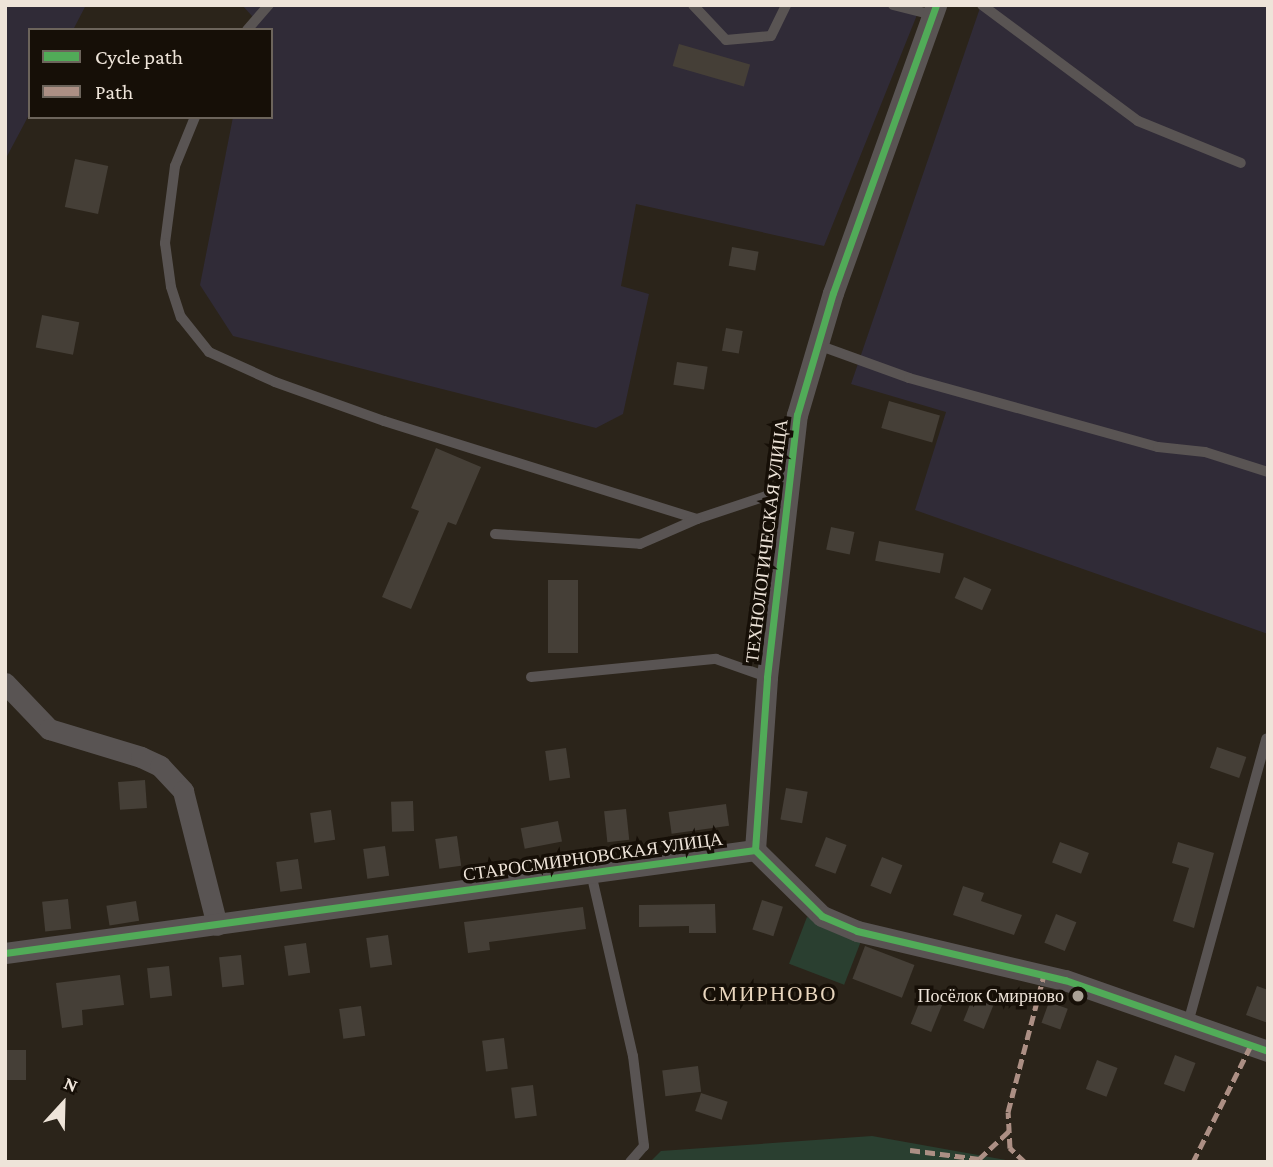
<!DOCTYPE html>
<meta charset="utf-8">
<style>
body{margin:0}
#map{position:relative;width:1273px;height:1167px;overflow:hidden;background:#2b241a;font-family:"Crimson Pro",serif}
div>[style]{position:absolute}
.commercial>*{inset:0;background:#302b37}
.green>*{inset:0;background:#2a3f30;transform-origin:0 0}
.building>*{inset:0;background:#453f37;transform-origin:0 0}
.service>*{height:10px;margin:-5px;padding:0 5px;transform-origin:5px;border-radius:5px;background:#595453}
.minor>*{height:21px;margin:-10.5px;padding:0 10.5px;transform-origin:10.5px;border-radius:10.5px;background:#595453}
.quiet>*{height:5px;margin-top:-2.5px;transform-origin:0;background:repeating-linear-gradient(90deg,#ac8f84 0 10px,transparent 0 15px)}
.cycleway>*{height:7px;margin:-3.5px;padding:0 3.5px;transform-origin:3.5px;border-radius:3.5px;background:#51ab58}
.dots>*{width:19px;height:19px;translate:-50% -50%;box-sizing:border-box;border:4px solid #160f07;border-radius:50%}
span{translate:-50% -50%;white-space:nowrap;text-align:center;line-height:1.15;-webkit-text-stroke:7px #160f07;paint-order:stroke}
.street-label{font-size:18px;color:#eee4d9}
.poi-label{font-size:18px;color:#eee4d9}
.right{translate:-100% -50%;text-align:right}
.quarter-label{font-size:21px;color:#e8d5bd;letter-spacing:2px}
.frame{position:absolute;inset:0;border:7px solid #eee4d9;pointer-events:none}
.legend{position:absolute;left:28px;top:28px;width:245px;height:91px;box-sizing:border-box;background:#160f07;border:2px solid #6c645b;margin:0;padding:9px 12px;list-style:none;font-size:21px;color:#eee4d9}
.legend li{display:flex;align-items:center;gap:14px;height:35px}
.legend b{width:35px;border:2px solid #6c645b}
.north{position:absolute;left:28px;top:1069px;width:70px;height:70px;-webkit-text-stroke:5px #160f07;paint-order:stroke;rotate:22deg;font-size:19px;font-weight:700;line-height:28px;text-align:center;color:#eee4d9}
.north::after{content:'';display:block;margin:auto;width:24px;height:32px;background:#eee4d9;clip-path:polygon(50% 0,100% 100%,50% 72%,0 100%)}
</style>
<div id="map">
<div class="commercial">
<div style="clip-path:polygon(5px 5px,86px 5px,73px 30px,30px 30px,30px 113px,5px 160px)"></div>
<div style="clip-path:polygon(242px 5px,921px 5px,824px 246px,636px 204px,621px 286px,649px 294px,623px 414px,596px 428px,233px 336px,200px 285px,233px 117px,271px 117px,271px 30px,249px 30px,252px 16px)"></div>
<div style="clip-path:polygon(981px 5px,1268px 5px,1268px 634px,915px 510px,946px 412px,851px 384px)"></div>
</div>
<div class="green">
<div style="left:807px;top:917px;width:59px;height:50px;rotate:21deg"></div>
<div style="clip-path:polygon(872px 1136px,1017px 1162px,650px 1162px,661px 1151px)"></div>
</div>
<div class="building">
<div style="left:679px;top:44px;width:74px;height:23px;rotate:16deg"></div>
<div style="left:75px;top:159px;width:34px;height:49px;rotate:12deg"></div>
<div style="left:732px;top:247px;width:27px;height:19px;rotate:10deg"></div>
<div style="left:42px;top:315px;width:38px;height:33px;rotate:11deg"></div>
<div style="left:726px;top:328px;width:17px;height:23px;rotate:10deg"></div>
<div style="left:677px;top:362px;width:31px;height:23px;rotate:9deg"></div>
<div style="left:889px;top:401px;width:53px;height:28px;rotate:16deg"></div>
<div style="clip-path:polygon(436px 448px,481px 467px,456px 525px,448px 522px,411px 609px,382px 597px,419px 511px,411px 508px)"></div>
<div style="left:831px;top:527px;width:24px;height:23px;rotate:12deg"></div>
<div style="left:879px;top:541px;width:66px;height:20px;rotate:11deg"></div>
<div style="left:964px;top:577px;width:30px;height:23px;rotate:24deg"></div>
<div style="left:548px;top:580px;width:30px;height:73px"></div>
<div style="left:1217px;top:747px;width:31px;height:22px;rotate:19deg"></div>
<div style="left:566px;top:748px;width:30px;height:21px;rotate:82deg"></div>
<div style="left:145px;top:780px;width:28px;height:27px;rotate:86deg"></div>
<div style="left:786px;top:788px;width:22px;height:32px;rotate:10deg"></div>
<div style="left:413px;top:801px;width:30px;height:22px;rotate:88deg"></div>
<div style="left:726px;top:804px;width:22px;height:58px;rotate:82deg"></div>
<div style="left:626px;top:809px;width:31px;height:22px;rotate:84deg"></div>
<div style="left:331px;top:810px;width:30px;height:21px;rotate:82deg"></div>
<div style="left:558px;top:821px;width:21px;height:38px;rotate:79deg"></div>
<div style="left:457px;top:836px;width:30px;height:22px;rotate:82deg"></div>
<div style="left:826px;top:837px;width:22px;height:31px;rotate:21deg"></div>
<div style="left:1060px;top:842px;width:31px;height:22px;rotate:21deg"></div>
<div style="clip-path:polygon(1178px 842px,1214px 853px,1194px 928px,1173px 921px,1189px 868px,1172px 863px)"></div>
<div style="left:385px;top:846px;width:30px;height:22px;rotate:82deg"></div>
<div style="left:882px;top:857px;width:22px;height:31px;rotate:22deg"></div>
<div style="left:298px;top:859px;width:30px;height:22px;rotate:82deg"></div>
<div style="clip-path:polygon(963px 886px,984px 893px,981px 901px,1022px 915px,1014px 935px,953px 915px)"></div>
<div style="left:68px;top:899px;width:30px;height:26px;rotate:84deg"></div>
<div style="left:762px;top:900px;width:22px;height:31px;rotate:18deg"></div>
<div style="left:136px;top:901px;width:20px;height:30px;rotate:81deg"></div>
<div style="clip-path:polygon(715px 904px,716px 933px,689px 933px,689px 926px,639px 927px,639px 905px)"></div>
<div style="clip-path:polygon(583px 907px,586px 929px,489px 942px,490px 950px,468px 953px,464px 922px)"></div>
<div style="left:1056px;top:914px;width:22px;height:31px;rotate:22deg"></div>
<div style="left:388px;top:935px;width:30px;height:22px;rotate:82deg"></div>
<div style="left:306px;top:943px;width:30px;height:22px;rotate:82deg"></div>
<div style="left:865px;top:946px;width:53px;height:35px;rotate:21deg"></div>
<div style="left:241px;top:955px;width:30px;height:22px;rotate:84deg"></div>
<div style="left:169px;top:966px;width:30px;height:22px;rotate:84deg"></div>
<div style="clip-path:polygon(120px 975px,124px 1005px,82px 1010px,83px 1025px,62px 1028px,56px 983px)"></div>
<div style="clip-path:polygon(1257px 986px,1268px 990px,1268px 1023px,1246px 1015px)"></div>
<div style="left:975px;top:992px;width:22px;height:31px;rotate:22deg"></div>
<div style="left:922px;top:996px;width:22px;height:30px;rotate:22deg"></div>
<div style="left:1049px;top:1002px;width:20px;height:22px;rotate:20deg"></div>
<div style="left:361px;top:1006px;width:30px;height:22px;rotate:82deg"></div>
<div style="left:504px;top:1038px;width:31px;height:22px;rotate:83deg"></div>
<div style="left:5px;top:1050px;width:21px;height:30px"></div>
<div style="left:1175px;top:1055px;width:22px;height:31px;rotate:21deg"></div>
<div style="left:1097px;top:1060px;width:22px;height:31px;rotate:21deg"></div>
<div style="left:698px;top:1066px;width:26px;height:36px;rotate:83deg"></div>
<div style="left:533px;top:1085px;width:31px;height:22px;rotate:83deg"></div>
<div style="left:701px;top:1093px;width:28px;height:19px;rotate:18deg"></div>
</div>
<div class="service">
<div style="left:693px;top:5px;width:48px;rotate:46.7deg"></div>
<div style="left:726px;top:40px;width:45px;rotate:-5.1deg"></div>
<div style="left:771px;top:36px;width:34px;rotate:-64deg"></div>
<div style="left:893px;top:5px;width:41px;rotate:14deg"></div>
<div style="left:982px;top:5px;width:194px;rotate:36.6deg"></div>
<div style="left:1138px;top:121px;width:111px;rotate:22.2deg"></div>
<div style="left:247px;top:30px;width:33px;rotate:-49deg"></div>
<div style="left:195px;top:117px;width:53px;rotate:112.2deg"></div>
<div style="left:175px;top:166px;width:78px;rotate:97.4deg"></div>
<div style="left:165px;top:243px;width:44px;rotate:82.2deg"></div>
<div style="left:171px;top:287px;width:32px;rotate:72deg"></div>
<div style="left:181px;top:317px;width:45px;rotate:51.3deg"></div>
<div style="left:209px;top:352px;width:72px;rotate:24.4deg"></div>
<div style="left:275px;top:382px;width:116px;rotate:19.7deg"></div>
<div style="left:384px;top:421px;width:328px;rotate:17.4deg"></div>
<div style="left:697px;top:519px;width:98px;rotate:-18.4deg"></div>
<div style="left:818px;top:345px;width:97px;rotate:19.9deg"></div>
<div style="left:909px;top:378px;width:258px;rotate:15.5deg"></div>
<div style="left:1158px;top:447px;width:47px;rotate:6.1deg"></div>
<div style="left:1205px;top:452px;width:66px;rotate:17.6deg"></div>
<div style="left:495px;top:534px;width:145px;rotate:3.9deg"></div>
<div style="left:640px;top:544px;width:62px;rotate:-23.7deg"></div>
<div style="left:531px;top:677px;width:186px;rotate:-5.6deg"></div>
<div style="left:716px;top:659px;width:54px;rotate:19.4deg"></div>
<div style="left:591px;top:873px;width:188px;rotate:77.1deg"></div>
<div style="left:633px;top:1056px;width:91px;rotate:83deg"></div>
<div style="left:644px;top:1146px;width:21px;rotate:131deg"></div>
<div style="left:1188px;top:1023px;width:295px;rotate:-74.6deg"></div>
</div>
<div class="minor">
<div style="left:5px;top:683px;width:64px;rotate:46.3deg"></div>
<div style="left:49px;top:729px;width:96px;rotate:16.9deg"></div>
<div style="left:141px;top:757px;width:21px;rotate:25deg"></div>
<div style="left:160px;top:766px;width:34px;rotate:47deg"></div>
<div style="left:183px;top:791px;width:138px;rotate:75.8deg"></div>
<div style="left:755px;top:850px;width:173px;rotate:-86deg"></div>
<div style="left:767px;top:677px;width:264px;rotate:-83.5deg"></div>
<div style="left:797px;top:415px;width:127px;rotate:-73.6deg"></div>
<div style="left:833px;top:293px;width:306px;rotate:-70.3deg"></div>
<div style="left:5px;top:953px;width:757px;rotate:-7.82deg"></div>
<div style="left:755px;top:850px;width:94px;rotate:44.6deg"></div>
<div style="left:822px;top:916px;width:38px;rotate:23deg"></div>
<div style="left:857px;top:931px;width:214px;rotate:13.3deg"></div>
<div style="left:1065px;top:980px;width:215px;rotate:19.3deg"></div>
</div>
<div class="quiet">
<div style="left:910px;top:1150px;width:70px;rotate:7.4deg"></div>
<div style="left:979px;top:1159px;width:41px;rotate:-43deg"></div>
<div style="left:1025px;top:1162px;width:21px;rotate:-137deg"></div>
<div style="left:1010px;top:1148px;width:36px;rotate:-93deg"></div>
<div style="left:1008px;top:1112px;width:142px;rotate:-75.3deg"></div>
<div style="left:1193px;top:1162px;width:131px;rotate:-63.6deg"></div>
</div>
<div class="cycleway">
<div style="left:755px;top:850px;width:173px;rotate:-86deg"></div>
<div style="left:767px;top:677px;width:264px;rotate:-83.5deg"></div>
<div style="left:797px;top:415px;width:127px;rotate:-73.6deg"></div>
<div style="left:833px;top:293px;width:306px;rotate:-70.3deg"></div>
<div style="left:5px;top:953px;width:757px;rotate:-7.82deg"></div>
<div style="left:755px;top:850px;width:94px;rotate:44.6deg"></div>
<div style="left:822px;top:916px;width:38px;rotate:23deg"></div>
<div style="left:857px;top:931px;width:214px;rotate:13.3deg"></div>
<div style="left:1065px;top:980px;width:215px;rotate:19.3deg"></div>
</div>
<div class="dots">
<div style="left:1078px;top:996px;background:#aaa196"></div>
</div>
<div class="street-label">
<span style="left:767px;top:541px;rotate:-83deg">ТЕХНОЛОГИЧЕСКАЯ УЛИЦА</span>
<span style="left:593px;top:857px;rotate:-8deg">СТАРОСМИРНОВСКАЯ УЛИЦА</span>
</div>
<div class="poi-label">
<span class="right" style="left:1064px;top:996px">Посёлок Смирново</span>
</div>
<div class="quarter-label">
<span style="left:770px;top:994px">СМИРНОВО</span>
</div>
<div class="frame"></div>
<ul class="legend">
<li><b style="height:9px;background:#51ab58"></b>Cycle path</li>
<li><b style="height:9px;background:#ac8f84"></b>Path</li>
</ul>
<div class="north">N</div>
</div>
